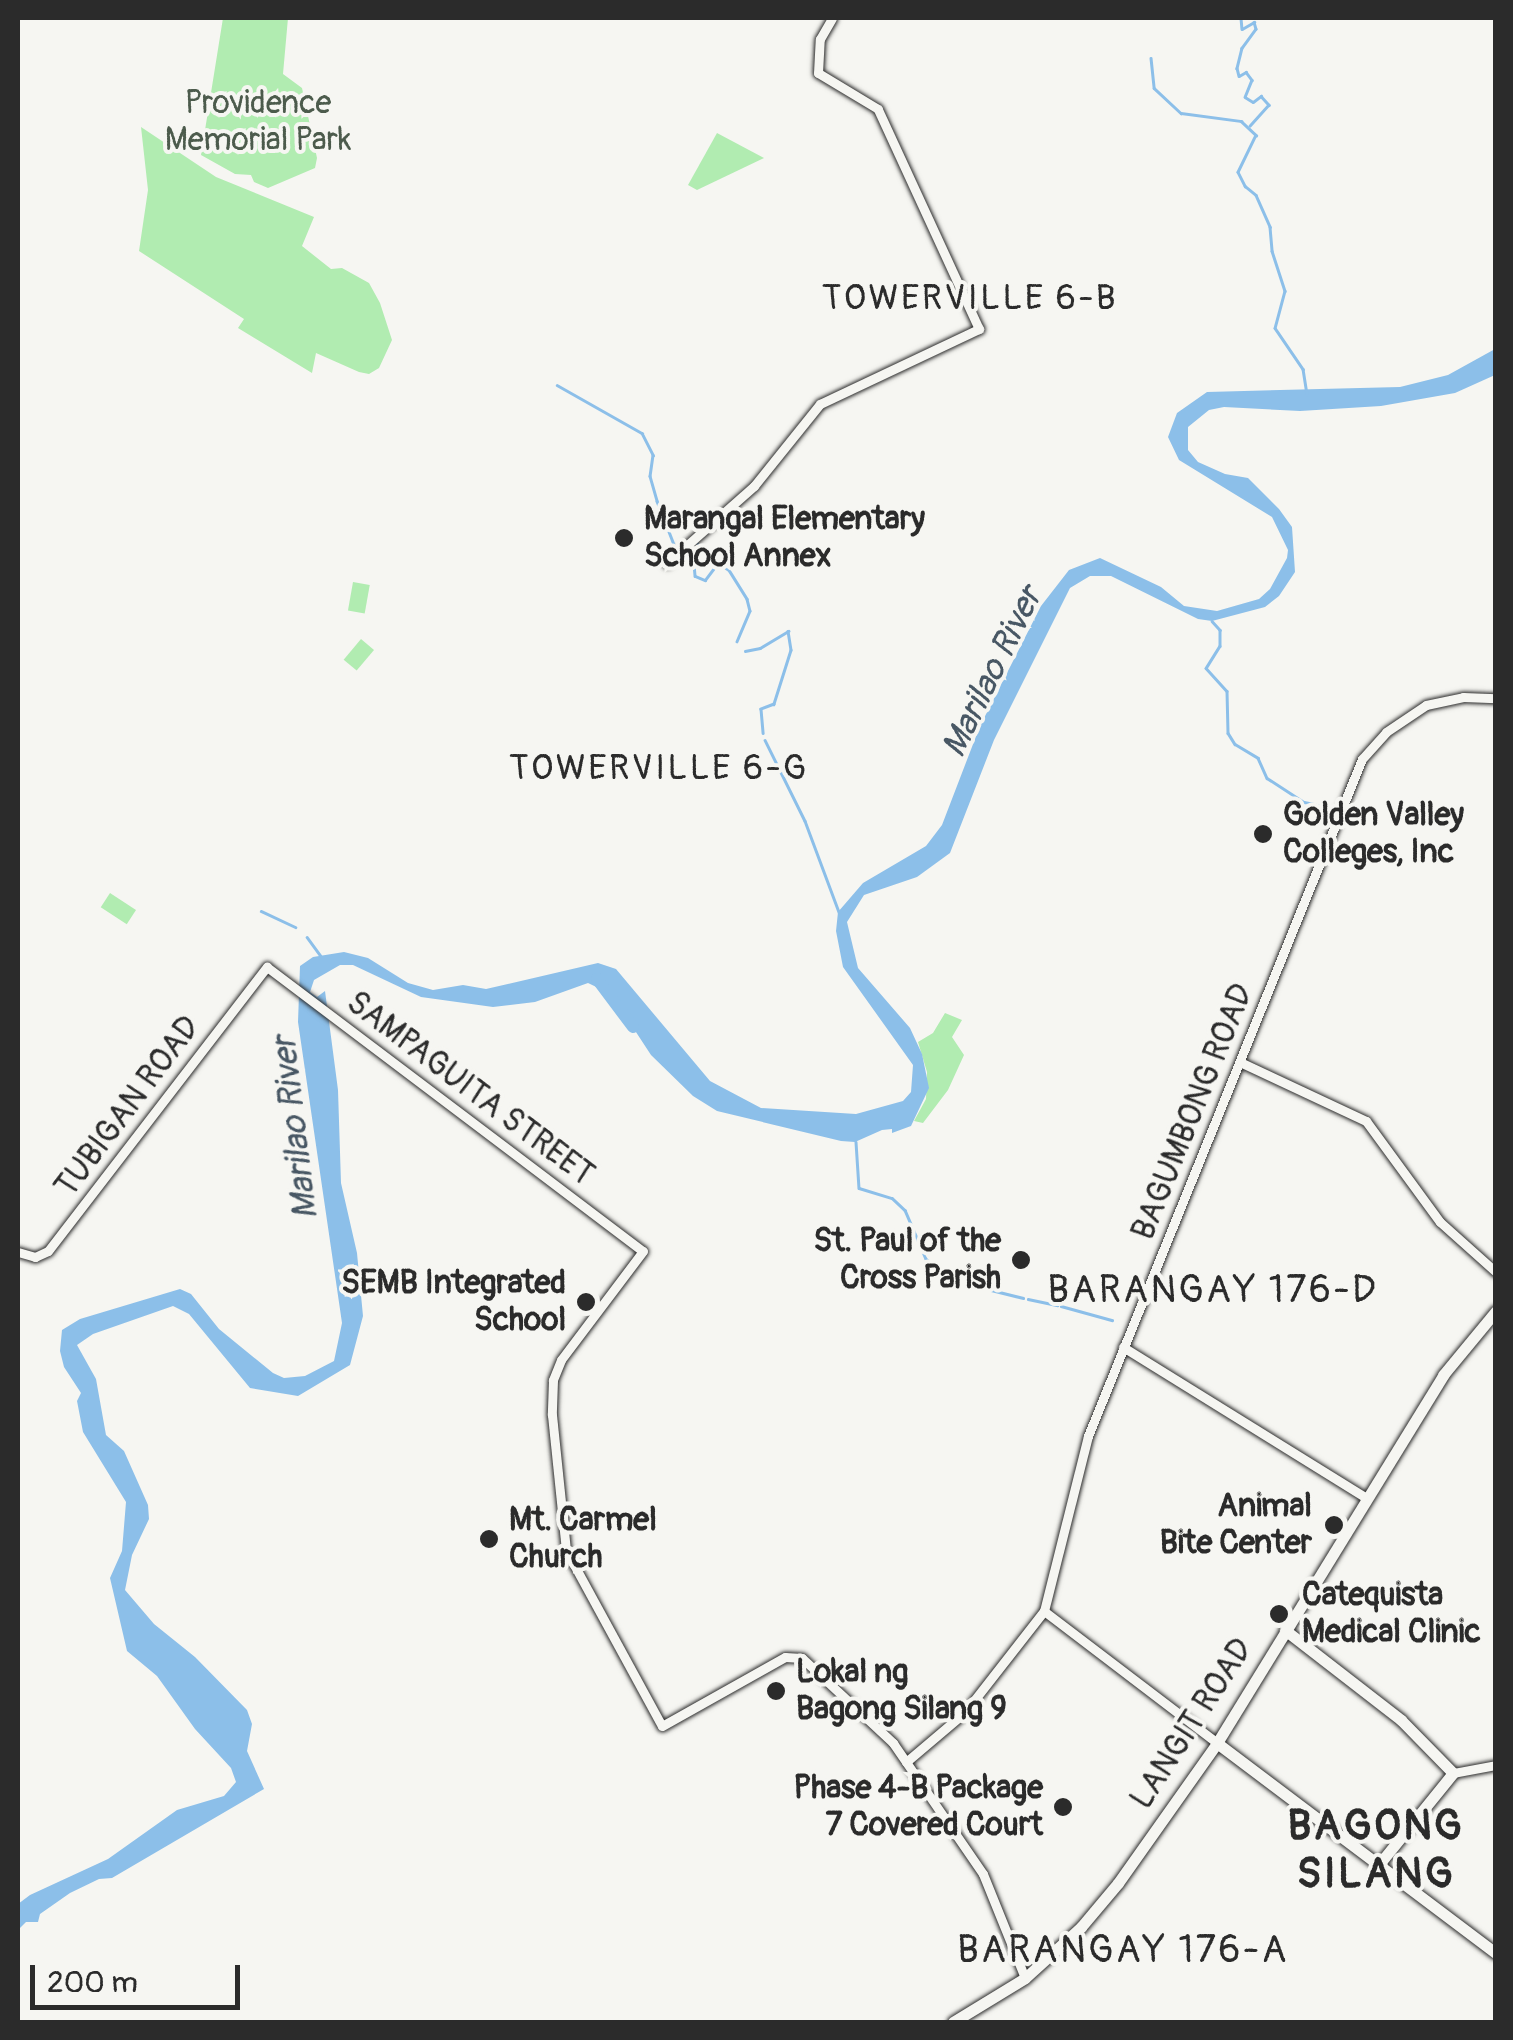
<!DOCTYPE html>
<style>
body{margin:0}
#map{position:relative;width:1513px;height:2040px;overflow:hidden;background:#f6f6f2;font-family:Pangolin,sans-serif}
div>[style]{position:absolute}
.green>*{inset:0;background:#b1ecb1;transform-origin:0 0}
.water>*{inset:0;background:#8cbfe9}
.stream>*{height:2.5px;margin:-1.25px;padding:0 1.25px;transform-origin:1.25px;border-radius:1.25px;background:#8cbfe9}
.river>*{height:12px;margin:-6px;padding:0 6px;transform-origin:6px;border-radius:6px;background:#8cbfe9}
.roads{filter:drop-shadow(0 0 2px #2b2b2b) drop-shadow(0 0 2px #2b2b2b)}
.minor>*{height:9px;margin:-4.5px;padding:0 4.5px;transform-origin:4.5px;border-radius:4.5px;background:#f6f6f2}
.major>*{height:11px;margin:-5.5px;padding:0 5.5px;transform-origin:5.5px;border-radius:5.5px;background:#f6f6f2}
.dots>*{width:28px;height:28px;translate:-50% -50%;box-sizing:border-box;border:5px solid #f6f6f2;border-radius:50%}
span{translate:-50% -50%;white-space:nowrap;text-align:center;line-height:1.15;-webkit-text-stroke:8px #f6f6f2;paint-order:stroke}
.park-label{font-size:32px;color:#4c5b4c}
.poi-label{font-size:32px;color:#2b2b2b;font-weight:700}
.left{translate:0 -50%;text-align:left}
.right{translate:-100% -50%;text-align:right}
.street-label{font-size:32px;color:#2b2b2b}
.neighbourhood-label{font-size:35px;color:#2b2b2b;letter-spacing:2.5px}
.water-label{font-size:35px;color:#485764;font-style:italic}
.quarter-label{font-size:38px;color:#2b2b2b;letter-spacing:2.5px}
.district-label{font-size:42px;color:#2b2b2b;font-weight:700;letter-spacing:2.5px}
.frame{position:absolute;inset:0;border:20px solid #2b2b2b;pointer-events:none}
.scale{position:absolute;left:30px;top:1965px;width:210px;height:45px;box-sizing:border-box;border:5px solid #2b2b2b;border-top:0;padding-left:12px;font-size:30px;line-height:35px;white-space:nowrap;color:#2b2b2b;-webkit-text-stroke:8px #f6f6f2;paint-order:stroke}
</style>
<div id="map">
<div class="green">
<div style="clip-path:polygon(223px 18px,288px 18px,283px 74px,302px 88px,317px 158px,315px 168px,268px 188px,254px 182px,251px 175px,235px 174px,201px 155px)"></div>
<div style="clip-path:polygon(141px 127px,216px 177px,314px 217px,302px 246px,331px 269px,342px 268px,369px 283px,380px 303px,392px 340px,379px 368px,369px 374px,359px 372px,316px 353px,312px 373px,238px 328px,244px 319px,139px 251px,148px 190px)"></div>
<div style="clip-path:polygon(717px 133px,764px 158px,697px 190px,688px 185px)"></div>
<div style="left:353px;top:582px;width:17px;height:29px;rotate:10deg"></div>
<div style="left:361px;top:639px;width:17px;height:27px;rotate:40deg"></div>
<div style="left:110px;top:893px;width:31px;height:17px;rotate:33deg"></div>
<div style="clip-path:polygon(945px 1013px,962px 1020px,952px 1037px,964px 1055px,948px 1090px,923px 1123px,914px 1121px,926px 1099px,927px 1072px,918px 1042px,933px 1033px)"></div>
</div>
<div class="water">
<div style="clip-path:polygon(1495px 349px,1495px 375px,1455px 393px,1381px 406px,1300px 411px,1224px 407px,1209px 410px,1188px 427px,1188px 450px,1198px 462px,1225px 474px,1248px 478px,1279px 509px,1292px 527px,1295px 572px,1279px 596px,1265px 607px,1212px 621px,1198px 619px,1111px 576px,1090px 576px,1070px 588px,994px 740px,950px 853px,917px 877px,864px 895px,847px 922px,858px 968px,910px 1028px,922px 1054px,929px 1088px,911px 1126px,892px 1133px,892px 1129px,882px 1130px,855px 1142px,841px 1141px,717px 1111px,693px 1096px,651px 1055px,611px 994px,588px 983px,535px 1002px,493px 1007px,421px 997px,353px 965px,340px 965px,314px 980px,310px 992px,317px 997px,325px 991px,338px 1090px,341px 1183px,357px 1253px,363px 1316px,350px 1365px,298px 1396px,250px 1388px,189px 1314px,173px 1306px,93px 1334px,77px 1345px,96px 1379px,106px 1435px,124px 1451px,148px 1505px,149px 1519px,132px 1555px,125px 1590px,154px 1624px,195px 1657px,247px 1710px,252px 1724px,247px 1751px,264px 1789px,112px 1878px,99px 1879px,70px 1893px,40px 1914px,38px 1922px,26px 1922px,18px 1930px,18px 1904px,30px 1895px,108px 1859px,177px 1810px,224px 1796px,236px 1782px,231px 1768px,195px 1729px,157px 1676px,127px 1651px,110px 1578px,122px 1551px,126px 1502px,83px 1432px,77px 1401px,81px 1393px,64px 1367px,60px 1351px,62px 1330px,80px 1319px,180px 1289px,191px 1294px,219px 1329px,273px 1373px,284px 1378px,305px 1376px,334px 1361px,342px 1323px,298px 1022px,300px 966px,313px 957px,344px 952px,368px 958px,408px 983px,433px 990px,463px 985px,486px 989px,598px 963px,616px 969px,710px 1081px,761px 1108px,856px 1114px,903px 1101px,911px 1092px,913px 1065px,843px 967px,836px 931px,838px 912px,863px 883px,926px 846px,942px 825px,980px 726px,1041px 606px,1069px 570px,1100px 558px,1161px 587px,1184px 606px,1217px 611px,1259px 599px,1270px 589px,1287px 558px,1288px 550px,1272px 517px,1179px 460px,1168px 437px,1177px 413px,1207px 392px,1400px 387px,1448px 375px)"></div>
</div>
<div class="stream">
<div style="left:1241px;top:18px;width:11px;rotate:85deg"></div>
<div style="left:1242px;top:29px;width:14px;rotate:-30deg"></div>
<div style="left:1254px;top:22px;width:7px;rotate:74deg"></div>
<div style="left:1256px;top:29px;width:24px;rotate:126deg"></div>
<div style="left:1242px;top:48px;width:21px;rotate:104deg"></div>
<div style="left:1237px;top:68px;width:8px;rotate:76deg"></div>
<div style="left:1239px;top:76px;width:8px;rotate:-30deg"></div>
<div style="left:1246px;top:72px;width:10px;rotate:53deg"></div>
<div style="left:1252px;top:80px;width:18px;rotate:112deg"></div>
<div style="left:1245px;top:97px;width:9px;rotate:32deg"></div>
<div style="left:1253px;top:102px;width:10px;rotate:-37deg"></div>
<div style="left:1261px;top:96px;width:12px;rotate:48deg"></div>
<div style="left:1269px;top:105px;width:28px;rotate:132deg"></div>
<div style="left:1151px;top:58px;width:30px;rotate:84deg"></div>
<div style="left:1154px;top:88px;width:37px;rotate:43deg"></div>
<div style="left:1181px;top:113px;width:61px;rotate:7.6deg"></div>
<div style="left:1241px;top:121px;width:21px;rotate:43deg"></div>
<div style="left:1256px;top:135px;width:41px;rotate:115.9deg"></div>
<div style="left:1238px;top:172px;width:16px;rotate:63deg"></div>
<div style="left:1245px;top:186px;width:14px;rotate:39deg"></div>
<div style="left:1256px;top:195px;width:35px;rotate:66deg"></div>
<div style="left:1270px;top:227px;width:24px;rotate:85deg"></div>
<div style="left:1272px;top:251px;width:42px;rotate:72deg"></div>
<div style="left:1285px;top:291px;width:38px;rotate:105deg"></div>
<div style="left:1275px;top:328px;width:50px;rotate:55.7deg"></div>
<div style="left:1303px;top:369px;width:26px;rotate:81deg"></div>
<div style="left:557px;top:385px;width:98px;rotate:29.5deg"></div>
<div style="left:642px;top:433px;width:25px;rotate:63deg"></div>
<div style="left:653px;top:455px;width:21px;rotate:98deg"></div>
<div style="left:650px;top:476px;width:26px;rotate:74deg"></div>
<div style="left:657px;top:501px;width:49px;rotate:68.6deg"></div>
<div style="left:675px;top:547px;width:9px;rotate:-27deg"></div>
<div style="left:698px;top:544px;width:7px;rotate:63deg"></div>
<div style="left:701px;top:550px;width:16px;rotate:117deg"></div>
<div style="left:694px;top:564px;width:12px;rotate:85deg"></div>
<div style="left:695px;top:576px;width:11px;rotate:22deg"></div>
<div style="left:705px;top:580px;width:21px;rotate:-53deg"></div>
<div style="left:718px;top:563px;width:13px;rotate:32deg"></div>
<div style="left:729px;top:570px;width:34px;rotate:58deg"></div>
<div style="left:747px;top:599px;width:12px;rotate:76deg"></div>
<div style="left:750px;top:611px;width:33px;rotate:113deg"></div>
<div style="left:1212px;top:621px;width:12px;rotate:48deg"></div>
<div style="left:1220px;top:630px;width:16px;rotate:90deg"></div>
<div style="left:1220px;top:646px;width:26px;rotate:122deg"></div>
<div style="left:1206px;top:668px;width:31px;rotate:48deg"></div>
<div style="left:1227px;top:691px;width:42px;rotate:88.6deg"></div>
<div style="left:1228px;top:733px;width:13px;rotate:58deg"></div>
<div style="left:1235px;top:744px;width:27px;rotate:31deg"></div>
<div style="left:1258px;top:758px;width:22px;rotate:66deg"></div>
<div style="left:1267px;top:778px;width:44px;rotate:33deg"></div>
<div style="left:1304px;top:802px;width:16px;rotate:11deg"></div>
<div style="left:1320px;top:805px;width:16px;rotate:76deg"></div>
<div style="left:745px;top:651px;width:15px;rotate:-11deg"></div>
<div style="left:760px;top:648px;width:33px;rotate:-31deg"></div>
<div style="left:788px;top:631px;width:19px;rotate:81deg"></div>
<div style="left:791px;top:650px;width:57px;rotate:107.5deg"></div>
<div style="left:774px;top:704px;width:14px;rotate:159deg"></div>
<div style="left:761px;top:709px;width:24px;rotate:85deg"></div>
<div style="left:765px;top:740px;width:90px;rotate:63.7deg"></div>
<div style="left:805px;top:821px;width:97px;rotate:69.5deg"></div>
<div style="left:261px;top:911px;width:38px;rotate:25deg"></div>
<div style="left:307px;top:937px;width:24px;rotate:54deg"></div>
<div style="left:856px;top:1142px;width:46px;rotate:86.3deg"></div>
<div style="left:859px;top:1188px;width:34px;rotate:17deg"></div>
<div style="left:892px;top:1198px;width:18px;rotate:43deg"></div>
<div style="left:905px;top:1210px;width:53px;rotate:66.8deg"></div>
<div style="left:926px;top:1259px;width:36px;rotate:36deg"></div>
<div style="left:959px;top:1282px;width:66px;rotate:14deg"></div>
<div style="left:1028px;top:1299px;width:30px;rotate:12deg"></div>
<div style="left:1061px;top:1306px;width:53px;rotate:15.4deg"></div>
</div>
<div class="river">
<div style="left:597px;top:979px;width:60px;rotate:53.1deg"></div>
</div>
<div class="roads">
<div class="minor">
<div style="left:667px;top:563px;width:116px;rotate:-41.5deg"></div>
<div style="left:754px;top:486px;width:105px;rotate:-51.2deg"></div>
<div style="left:820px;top:404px;width:176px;rotate:-25.3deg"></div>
<div style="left:979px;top:329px;width:242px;rotate:-114.7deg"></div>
<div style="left:878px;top:109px;width:70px;rotate:-149deg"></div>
<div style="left:818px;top:73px;width:34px;rotate:-87deg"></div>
<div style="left:820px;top:39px;width:24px;rotate:-60deg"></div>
<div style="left:1240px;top:1062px;width:139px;rotate:25.1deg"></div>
<div style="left:1366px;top:1121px;width:125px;rotate:53.8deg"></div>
<div style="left:1440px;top:1222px;width:75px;rotate:41.8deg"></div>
<div style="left:18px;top:1252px;width:18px;rotate:16deg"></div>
<div style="left:35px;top:1257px;width:14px;rotate:-25deg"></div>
<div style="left:48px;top:1251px;width:359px;rotate:-52.4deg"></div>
<div style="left:267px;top:967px;width:471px;rotate:37.1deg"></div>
<div style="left:643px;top:1251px;width:136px;rotate:127deg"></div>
<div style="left:561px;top:1360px;width:22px;rotate:112deg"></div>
<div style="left:553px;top:1380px;width:35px;rotate:92deg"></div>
<div style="left:552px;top:1415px;width:136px;rotate:84.1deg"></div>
<div style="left:566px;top:1550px;width:200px;rotate:61.4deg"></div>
<div style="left:662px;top:1726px;width:141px;rotate:-29.3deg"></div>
<div style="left:785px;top:1657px;width:17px;rotate:3deg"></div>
<div style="left:802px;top:1658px;width:125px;rotate:43deg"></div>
<div style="left:893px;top:1743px;width:159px;rotate:55.5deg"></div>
<div style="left:983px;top:1874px;width:112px;rotate:68deg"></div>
<div style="left:1123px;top:1347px;width:285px;rotate:31.8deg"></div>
<div style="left:1044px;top:1611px;width:218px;rotate:37.3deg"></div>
<div style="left:906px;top:1762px;width:77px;rotate:-40.3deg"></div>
<div style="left:965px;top:1712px;width:128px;rotate:-52deg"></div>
<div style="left:1044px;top:1611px;width:180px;rotate:-75.9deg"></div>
<div style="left:1088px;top:1436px;width:730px;rotate:-67.97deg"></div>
<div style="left:1362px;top:759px;width:36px;rotate:-48deg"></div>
<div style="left:1386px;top:732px;width:48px;rotate:-34deg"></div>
<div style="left:1426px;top:705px;width:38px;rotate:-12deg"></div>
<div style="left:1463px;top:697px;width:33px;rotate:2deg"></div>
<div style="left:1453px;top:1773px;width:44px;rotate:-10.5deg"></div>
</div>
<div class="major">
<div style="left:1285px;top:1630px;width:147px;rotate:37.8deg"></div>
<div style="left:1401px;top:1720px;width:74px;rotate:45.5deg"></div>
<div style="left:1453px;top:1773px;width:116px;rotate:129deg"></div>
<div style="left:1217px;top:1743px;width:349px;rotate:37deg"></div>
<div style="left:953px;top:2022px;width:84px;rotate:-31.4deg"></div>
<div style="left:1025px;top:1978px;width:76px;rotate:-42.3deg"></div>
<div style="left:1081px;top:1927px;width:57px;rotate:-49.9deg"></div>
<div style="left:1118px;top:1883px;width:171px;rotate:-54.7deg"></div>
<div style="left:1217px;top:1743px;width:432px;rotate:-58.4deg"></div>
<div style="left:1443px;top:1375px;width:83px;rotate:-50.4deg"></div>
</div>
</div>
<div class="dots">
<div style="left:624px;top:538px;background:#2b2b2b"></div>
<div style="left:1263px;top:834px;background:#2b2b2b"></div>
<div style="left:1021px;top:1260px;background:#2b2b2b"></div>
<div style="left:586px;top:1302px;background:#2b2b2b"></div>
<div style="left:1334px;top:1525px;background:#2b2b2b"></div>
<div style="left:489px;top:1539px;background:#2b2b2b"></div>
<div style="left:1279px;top:1614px;background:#2b2b2b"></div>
<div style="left:776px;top:1691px;background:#2b2b2b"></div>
<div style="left:1063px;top:1807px;background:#2b2b2b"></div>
</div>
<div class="park-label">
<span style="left:258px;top:122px">Providence<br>Memorial Park</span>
</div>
<div class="poi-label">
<span class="left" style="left:644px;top:538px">Marangal Elementary<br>School Annex</span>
<span class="left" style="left:1283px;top:834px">Golden Valley<br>Colleges, Inc</span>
<span class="right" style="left:1001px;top:1260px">St. Paul of the<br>Cross Parish</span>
<span class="right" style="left:566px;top:1302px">SEMB Integrated<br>School</span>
<span class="right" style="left:1312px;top:1525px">Animal<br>Bite Center</span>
<span class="left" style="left:509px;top:1539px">Mt. Carmel<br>Church</span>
<span class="left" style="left:1302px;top:1614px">Catequista<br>Medical Clinic</span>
<span class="left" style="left:796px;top:1691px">Lokal ng<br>Bagong Silang 9</span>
<span class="right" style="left:1043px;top:1807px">Phase 4-B Package<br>7 Covered Court</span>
</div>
<div class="street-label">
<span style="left:470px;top:1089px;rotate:37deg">SAMPAGUITA STREET</span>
<span style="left:128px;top:1107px;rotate:-53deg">TUBIGAN ROAD</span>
<span style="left:1193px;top:1112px;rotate:-68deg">BAGUMBONG ROAD</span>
<span style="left:1192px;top:1724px;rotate:-57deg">LANGIT ROAD</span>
</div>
<div class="neighbourhood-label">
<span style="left:970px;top:298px">TOWERVILLE 6-B</span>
<span style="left:659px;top:768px">TOWERVILLE 6-G</span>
</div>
<div class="water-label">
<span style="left:992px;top:672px;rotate:-64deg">Marilao River</span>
<span style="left:295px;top:1128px;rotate:-97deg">Marilao River</span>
</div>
<div class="quarter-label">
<span style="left:1213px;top:1291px">BARANGAY 176-D</span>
<span style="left:1123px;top:1951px">BARANGAY 176-A</span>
</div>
<div class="district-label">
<span style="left:1376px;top:1850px">BAGONG<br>SILANG</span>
</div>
<div class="frame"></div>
<div class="scale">200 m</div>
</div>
